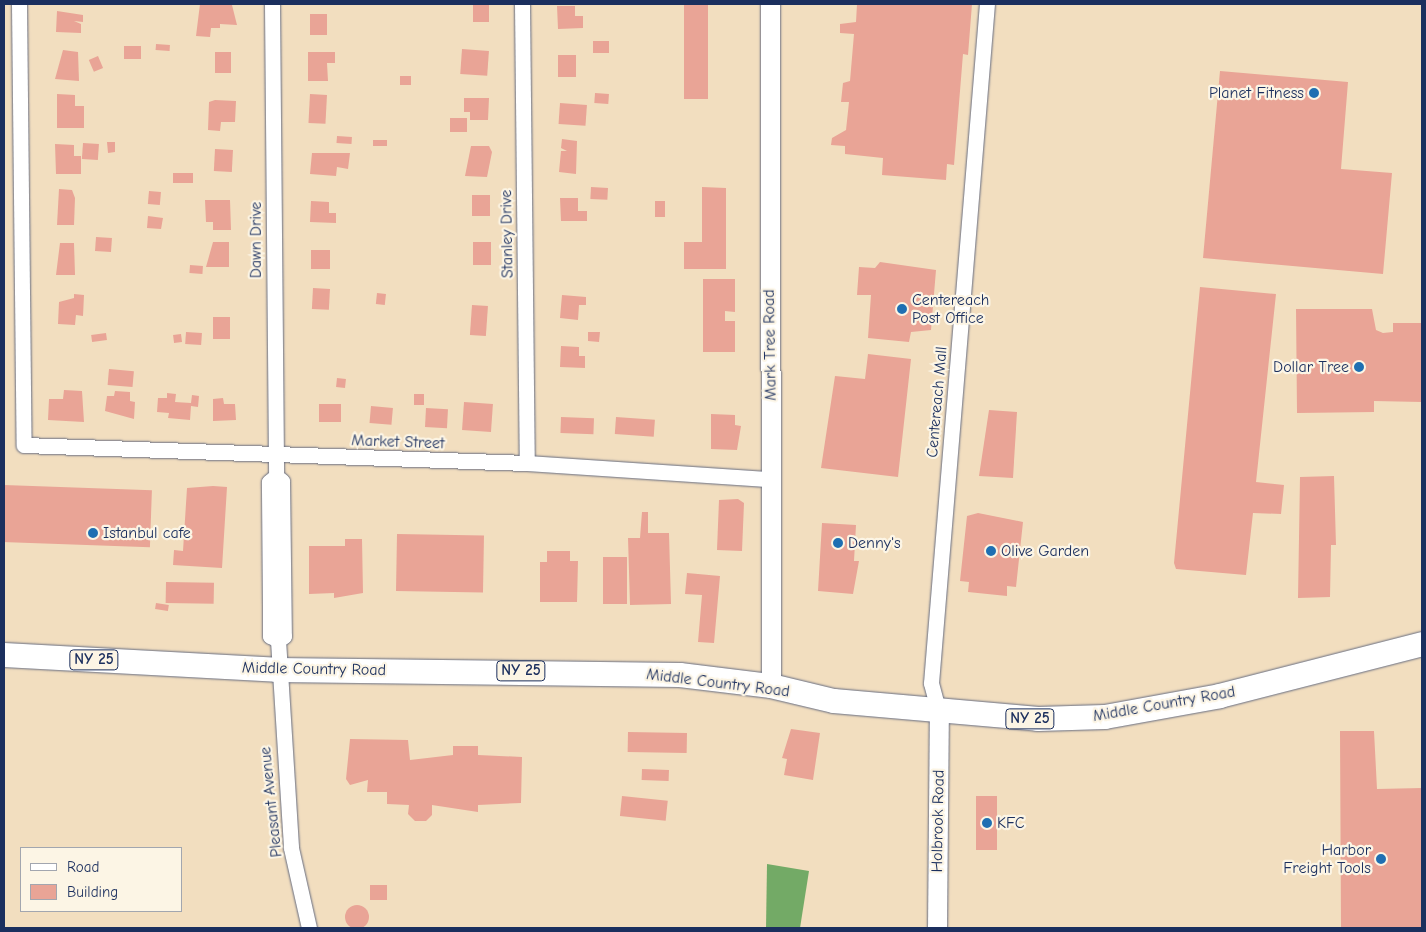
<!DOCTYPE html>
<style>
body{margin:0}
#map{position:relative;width:1426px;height:932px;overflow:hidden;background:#f2debf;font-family:"Comic Neue",sans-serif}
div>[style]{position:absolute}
.forest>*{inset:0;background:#73aa66}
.building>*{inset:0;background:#e9a496;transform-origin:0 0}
.round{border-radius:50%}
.roads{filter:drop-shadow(0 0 1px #666c80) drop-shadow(0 0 1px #666c80)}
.minor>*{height:15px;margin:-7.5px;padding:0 7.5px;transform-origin:7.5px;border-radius:7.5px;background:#fff}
.tertiary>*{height:19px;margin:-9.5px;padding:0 9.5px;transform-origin:9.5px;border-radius:9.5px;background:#fff}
.primary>*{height:24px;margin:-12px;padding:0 12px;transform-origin:12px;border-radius:12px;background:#fff}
.dots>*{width:14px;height:14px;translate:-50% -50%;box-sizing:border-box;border:2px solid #fcf5e5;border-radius:50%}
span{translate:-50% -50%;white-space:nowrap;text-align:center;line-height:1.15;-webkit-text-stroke:4.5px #fcf5e5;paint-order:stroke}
.shield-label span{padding:1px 4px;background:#fcf5e5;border:1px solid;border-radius:4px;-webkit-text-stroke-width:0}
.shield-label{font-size:15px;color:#1b2f5e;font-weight:700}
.poi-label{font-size:16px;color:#1b2f5e}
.right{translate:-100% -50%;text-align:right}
.left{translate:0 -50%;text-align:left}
.street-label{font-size:16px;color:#1b2f5e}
.frame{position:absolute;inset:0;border:5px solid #1b2f5e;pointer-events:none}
.legend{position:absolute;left:20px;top:847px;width:162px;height:65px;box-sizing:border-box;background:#fcf5e5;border:1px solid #a2a6af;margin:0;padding:6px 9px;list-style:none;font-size:15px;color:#1b2f5e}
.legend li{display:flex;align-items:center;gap:10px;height:25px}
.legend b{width:25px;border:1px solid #a2a6af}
</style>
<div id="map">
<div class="forest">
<div style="clip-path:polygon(767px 864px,809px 871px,800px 928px,766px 928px)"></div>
</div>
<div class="building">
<div style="clip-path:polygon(200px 4px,232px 5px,237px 25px,220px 24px,220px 28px,211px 28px,210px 37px,196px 36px)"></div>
<div style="left:473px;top:4px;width:16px;height:18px"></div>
<div style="left:684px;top:4px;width:24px;height:95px"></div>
<div style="clip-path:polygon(857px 4px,972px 4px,968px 55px,963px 54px,954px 165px,947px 164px,946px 180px,882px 175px,883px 158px,845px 154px,845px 146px,831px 145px,832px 138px,846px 130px,849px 102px,841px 102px,843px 83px,850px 81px,854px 34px,840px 33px,840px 24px,856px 22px)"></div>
<div style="clip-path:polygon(557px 6px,575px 6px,575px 16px,583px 16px,583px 28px,558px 29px)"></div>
<div style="clip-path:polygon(57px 11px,83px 15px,83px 22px,74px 21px,81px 24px,81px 33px,56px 32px)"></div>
<div style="left:327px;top:14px;width:21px;height:17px;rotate:90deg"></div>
<div style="left:593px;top:41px;width:16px;height:12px"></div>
<div style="left:156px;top:44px;width:14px;height:6px;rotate:4deg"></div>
<div style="left:141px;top:46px;width:13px;height:17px;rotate:90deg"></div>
<div style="left:462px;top:49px;width:27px;height:25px;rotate:4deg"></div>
<div style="clip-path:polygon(63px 50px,78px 52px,79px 81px,55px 79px)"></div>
<div style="left:215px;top:52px;width:16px;height:21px"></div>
<div style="clip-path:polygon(308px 52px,335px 52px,335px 63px,327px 63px,328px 81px,308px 81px)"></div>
<div style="left:558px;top:55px;width:18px;height:22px"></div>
<div style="left:98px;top:56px;width:13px;height:10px;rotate:67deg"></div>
<div style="clip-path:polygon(1220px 71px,1348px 82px,1341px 169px,1392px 173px,1383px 274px,1203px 258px)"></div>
<div style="left:400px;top:76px;width:11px;height:9px"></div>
<div style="left:595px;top:93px;width:14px;height:10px;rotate:4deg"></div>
<div style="clip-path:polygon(57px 94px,75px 95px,75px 106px,84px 106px,84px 128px,57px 128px)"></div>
<div style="left:310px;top:94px;width:17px;height:29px;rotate:3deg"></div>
<div style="clip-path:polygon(464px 98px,489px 98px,488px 120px,470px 120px,470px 112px,464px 112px)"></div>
<div style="clip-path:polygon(215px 100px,236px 101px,235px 122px,221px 122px,220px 131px,208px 130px,209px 102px)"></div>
<div style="left:560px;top:103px;width:27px;height:21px;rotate:4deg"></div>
<div style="left:450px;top:118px;width:17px;height:14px"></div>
<div style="left:337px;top:136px;width:15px;height:7px;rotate:4deg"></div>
<div style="clip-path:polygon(562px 139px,577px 141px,576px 174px,559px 172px,561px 151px,567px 151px,561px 148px)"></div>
<div style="left:373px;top:140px;width:14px;height:6px"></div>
<div style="clip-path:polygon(107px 142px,115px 142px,115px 152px,108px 153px)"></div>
<div style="left:83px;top:143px;width:16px;height:16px;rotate:4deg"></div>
<div style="clip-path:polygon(55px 144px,74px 145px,74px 156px,81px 156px,81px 174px,56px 174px)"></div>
<div style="clip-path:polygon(471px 146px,489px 146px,492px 152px,487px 177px,465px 176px)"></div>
<div style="left:215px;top:149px;width:18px;height:22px;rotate:3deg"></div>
<div style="clip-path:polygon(312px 153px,350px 153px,348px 169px,337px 167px,336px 176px,310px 174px)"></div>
<div style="left:173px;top:173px;width:20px;height:10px"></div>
<div style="left:591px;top:187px;width:17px;height:12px;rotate:3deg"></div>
<div style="clip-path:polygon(702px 187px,726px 188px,726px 269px,684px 269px,684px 242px,702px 242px)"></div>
<div style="clip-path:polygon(59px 189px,72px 190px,75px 198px,74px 225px,57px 225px)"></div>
<div style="left:149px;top:191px;width:12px;height:13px;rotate:5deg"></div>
<div style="left:472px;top:195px;width:18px;height:21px"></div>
<div style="clip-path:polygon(560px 198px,578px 198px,578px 211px,587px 211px,587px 221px,561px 221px)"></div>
<div style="clip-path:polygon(205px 200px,230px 200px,231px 230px,213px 230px,213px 222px,206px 222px)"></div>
<div style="clip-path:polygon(311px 201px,329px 202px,329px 213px,336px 213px,336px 223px,310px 222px)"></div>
<div style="left:655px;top:201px;width:10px;height:16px"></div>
<div style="clip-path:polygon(148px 216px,163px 218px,161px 229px,147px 228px)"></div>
<div style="left:96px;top:237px;width:16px;height:14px;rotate:4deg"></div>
<div style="clip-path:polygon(213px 242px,229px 242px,229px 267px,206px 267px)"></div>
<div style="left:473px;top:242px;width:18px;height:23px"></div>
<div style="clip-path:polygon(60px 243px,74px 243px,75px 275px,56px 275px)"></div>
<div style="left:311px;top:250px;width:19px;height:19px"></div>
<div style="clip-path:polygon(880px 262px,936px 270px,931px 330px,911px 332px,909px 342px,868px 338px,871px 295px,857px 295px,859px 267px,875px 268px)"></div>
<div style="left:190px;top:265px;width:13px;height:8px;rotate:4deg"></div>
<div style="clip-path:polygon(703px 279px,735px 279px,735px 312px,725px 311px,725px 321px,735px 321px,735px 352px,703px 352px)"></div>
<div style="clip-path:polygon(1200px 287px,1276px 294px,1256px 482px,1284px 485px,1281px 514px,1253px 513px,1246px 575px,1176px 569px,1174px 563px)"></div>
<div style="left:313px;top:288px;width:17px;height:21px;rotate:3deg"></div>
<div style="left:377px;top:293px;width:9px;height:11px;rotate:6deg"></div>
<div style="clip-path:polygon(74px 294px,84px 295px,83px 316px,76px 315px,75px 325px,58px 324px,59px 302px,74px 298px)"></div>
<div style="clip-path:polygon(562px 295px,586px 297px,586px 305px,579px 305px,578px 320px,560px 318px)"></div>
<div style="left:472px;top:305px;width:16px;height:30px;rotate:4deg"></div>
<div style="clip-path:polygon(1296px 309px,1372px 309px,1376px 330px,1383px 333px,1393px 332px,1393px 323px,1422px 323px,1422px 402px,1374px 401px,1374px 412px,1297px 413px)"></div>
<div style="left:213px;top:317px;width:17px;height:22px"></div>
<div style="left:186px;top:332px;width:16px;height:12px;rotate:4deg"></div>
<div style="clip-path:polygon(588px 332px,600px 332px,599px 342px,588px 341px)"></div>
<div style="left:106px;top:333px;width:7px;height:15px;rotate:82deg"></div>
<div style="left:181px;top:334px;width:8px;height:8px;rotate:83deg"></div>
<div style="clip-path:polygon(561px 346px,579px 347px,579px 356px,585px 356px,585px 368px,560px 367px)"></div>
<div style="clip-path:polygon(868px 354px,911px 359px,898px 477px,821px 468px,835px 376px,865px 379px)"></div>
<div style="left:109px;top:369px;width:25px;height:16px;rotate:5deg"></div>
<div style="left:337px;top:378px;width:9px;height:9px;rotate:6deg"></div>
<div style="clip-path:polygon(64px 390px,82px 391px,84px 422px,48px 420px,49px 399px,63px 399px)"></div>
<div style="clip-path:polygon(115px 391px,130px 392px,130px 401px,135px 402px,134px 419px,105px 411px,107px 396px,114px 396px)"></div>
<div style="clip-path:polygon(167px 393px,176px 394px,175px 402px,191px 403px,192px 395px,199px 396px,198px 407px,191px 406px,190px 420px,168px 418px,169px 413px,157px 412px,158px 398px,167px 398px)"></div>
<div style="left:414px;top:394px;width:10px;height:11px"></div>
<div style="clip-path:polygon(223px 398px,224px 404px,235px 404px,236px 420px,213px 421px,213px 399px)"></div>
<div style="left:464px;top:402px;width:29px;height:28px;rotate:4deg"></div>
<div style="left:319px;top:404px;width:22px;height:18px"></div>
<div style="left:371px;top:406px;width:22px;height:17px;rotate:5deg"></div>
<div style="left:426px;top:408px;width:22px;height:19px;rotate:3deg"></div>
<div style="clip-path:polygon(989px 410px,1017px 412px,1013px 478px,979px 476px)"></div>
<div style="clip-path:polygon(711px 414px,735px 415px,735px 425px,741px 426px,737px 450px,711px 449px)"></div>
<div style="left:561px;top:417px;width:33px;height:16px;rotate:2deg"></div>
<div style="left:616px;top:417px;width:39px;height:17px;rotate:4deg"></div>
<div style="clip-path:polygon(1334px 476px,1336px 545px,1331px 545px,1330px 597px,1298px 598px,1300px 477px)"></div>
<div style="left:4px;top:485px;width:148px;height:57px;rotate:2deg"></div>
<div style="clip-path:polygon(213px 486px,227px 487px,222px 568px,173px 565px,174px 550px,183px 551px,187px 488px)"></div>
<div style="clip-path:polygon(738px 499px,744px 503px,742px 551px,717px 550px,719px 500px)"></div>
<div style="clip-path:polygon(642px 512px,648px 512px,648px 533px,669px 533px,671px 604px,630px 605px,628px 538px,640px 538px)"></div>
<div style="clip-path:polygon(978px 513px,1023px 522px,1016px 587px,1007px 586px,1007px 596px,968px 592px,969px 582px,960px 581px,967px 516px)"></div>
<div style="clip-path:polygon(822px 523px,856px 525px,854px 561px,859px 561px,853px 594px,818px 591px)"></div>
<div style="left:397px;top:534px;width:87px;height:57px;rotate:1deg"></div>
<div style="clip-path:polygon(345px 539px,362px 539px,363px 593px,334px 598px,334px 593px,309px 594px,309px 546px,345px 546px)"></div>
<div style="clip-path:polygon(547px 551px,570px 551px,570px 561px,578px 561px,577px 602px,540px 602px,540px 562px,547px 562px)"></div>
<div style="left:603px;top:557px;width:24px;height:47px"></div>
<div style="clip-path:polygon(687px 573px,720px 576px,714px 643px,698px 642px,702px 595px,685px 594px)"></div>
<div style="left:166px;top:582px;width:48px;height:21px;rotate:1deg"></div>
<div style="left:156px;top:603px;width:13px;height:6px;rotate:9deg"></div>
<div style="clip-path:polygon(791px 729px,820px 733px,813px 780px,784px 775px,787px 759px,782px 758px)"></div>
<div style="clip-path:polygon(1340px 731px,1374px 731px,1377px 789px,1422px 788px,1422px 928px,1341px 928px)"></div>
<div style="left:628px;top:732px;width:59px;height:20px;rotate:1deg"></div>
<div style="clip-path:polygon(350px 739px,408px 740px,410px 760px,453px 755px,453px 746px,478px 746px,478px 755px,522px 757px,521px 803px,478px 805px,478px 812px,432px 805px,432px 815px,426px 821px,415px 821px,408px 814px,409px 805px,387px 804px,387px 792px,367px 792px,368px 780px,350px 785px,346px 779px)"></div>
<div style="left:642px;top:769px;width:27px;height:11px;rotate:2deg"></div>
<div style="left:622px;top:796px;width:46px;height:20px;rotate:6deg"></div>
<div style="left:976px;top:796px;width:21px;height:54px"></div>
<div style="left:370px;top:885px;width:17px;height:15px"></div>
<div class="round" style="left:345px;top:905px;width:24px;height:24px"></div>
</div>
<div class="roads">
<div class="minor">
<div style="left:19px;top:4px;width:441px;rotate:89.4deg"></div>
<div style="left:24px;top:445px;width:503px;rotate:2.05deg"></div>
<div style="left:527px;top:463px;width:244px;rotate:3.8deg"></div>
<div style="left:272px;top:4px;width:472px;rotate:89.5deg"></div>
<div style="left:522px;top:4px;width:459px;rotate:89.4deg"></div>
<div style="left:276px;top:476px;width:8px;rotate:40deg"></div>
<div style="left:282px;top:481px;width:155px;rotate:89.3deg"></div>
<div style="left:284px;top:636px;width:7px;rotate:146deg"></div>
<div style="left:278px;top:640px;width:9px;rotate:-153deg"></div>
<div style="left:270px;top:636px;width:30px;rotate:-90deg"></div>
<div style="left:270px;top:606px;width:124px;rotate:-90.5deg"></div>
<div style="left:269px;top:482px;width:9px;rotate:-41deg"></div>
<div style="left:278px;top:640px;width:208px;rotate:86.4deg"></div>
<div style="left:291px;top:848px;width:82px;rotate:77.3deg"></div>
<div style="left:939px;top:713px;width:31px;rotate:-105deg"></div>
<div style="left:931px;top:683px;width:681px;rotate:-85.29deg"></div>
</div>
<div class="tertiary">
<div style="left:770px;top:4px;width:682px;rotate:89.92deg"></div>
<div style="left:937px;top:928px;width:215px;rotate:-89.5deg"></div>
</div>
<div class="primary">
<div style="left:4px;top:655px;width:273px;rotate:3.1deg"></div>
<div style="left:277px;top:670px;width:403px;rotate:0.7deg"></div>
<div style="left:680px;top:675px;width:92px;rotate:6.9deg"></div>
<div style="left:771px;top:686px;width:65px;rotate:13.4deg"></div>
<div style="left:834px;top:701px;width:205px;rotate:5deg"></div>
<div style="left:1038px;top:719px;width:67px;rotate:-1.7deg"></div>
<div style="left:1105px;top:717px;width:117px;rotate:-10.3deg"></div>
<div style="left:1220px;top:696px;width:209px;rotate:-14.4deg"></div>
</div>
</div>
<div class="dots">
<div style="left:1314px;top:93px;background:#1f6fb2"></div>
<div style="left:902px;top:309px;background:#1f6fb2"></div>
<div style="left:1359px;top:367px;background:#1f6fb2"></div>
<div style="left:93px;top:533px;background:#1f6fb2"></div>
<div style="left:838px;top:543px;background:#1f6fb2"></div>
<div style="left:991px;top:551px;background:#1f6fb2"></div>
<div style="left:987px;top:823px;background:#1f6fb2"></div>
<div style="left:1381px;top:859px;background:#1f6fb2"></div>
</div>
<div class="shield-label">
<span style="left:94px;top:660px">NY 25</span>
<span style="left:521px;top:671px">NY 25</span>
<span style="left:1030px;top:719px">NY 25</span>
</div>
<div class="poi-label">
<span class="right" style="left:1304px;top:93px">Planet Fitness</span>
<span class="left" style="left:912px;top:309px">Centereach<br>Post Office</span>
<span class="right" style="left:1349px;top:367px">Dollar Tree</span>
<span class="left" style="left:103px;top:533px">Istanbul cafe</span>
<span class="left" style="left:848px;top:543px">Denny's</span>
<span class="left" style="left:1001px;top:551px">Olive Garden</span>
<span class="left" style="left:997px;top:823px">KFC</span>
<span class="right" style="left:1371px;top:859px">Harbor<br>Freight Tools</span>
</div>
<div class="street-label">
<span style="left:507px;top:234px;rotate:-91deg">Stanley Drive</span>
<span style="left:256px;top:240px;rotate:-90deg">Dawn Drive</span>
<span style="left:770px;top:345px;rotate:-91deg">Mark Tree Road</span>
<span style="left:937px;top:402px;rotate:-85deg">Centereach Mall</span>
<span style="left:398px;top:442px;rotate:2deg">Market Street</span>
<span style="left:314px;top:669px;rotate:1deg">Middle Country Road</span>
<span style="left:718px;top:683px;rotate:7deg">Middle Country Road</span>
<span style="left:1164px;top:704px;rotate:-10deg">Middle Country Road</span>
<span style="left:271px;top:802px;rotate:-96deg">Pleasant Avenue</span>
<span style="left:938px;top:821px;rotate:-89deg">Holbrook Road</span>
</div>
<div class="frame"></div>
<ul class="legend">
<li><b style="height:6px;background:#fff"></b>Road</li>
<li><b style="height:14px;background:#e9a496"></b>Building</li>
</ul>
</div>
